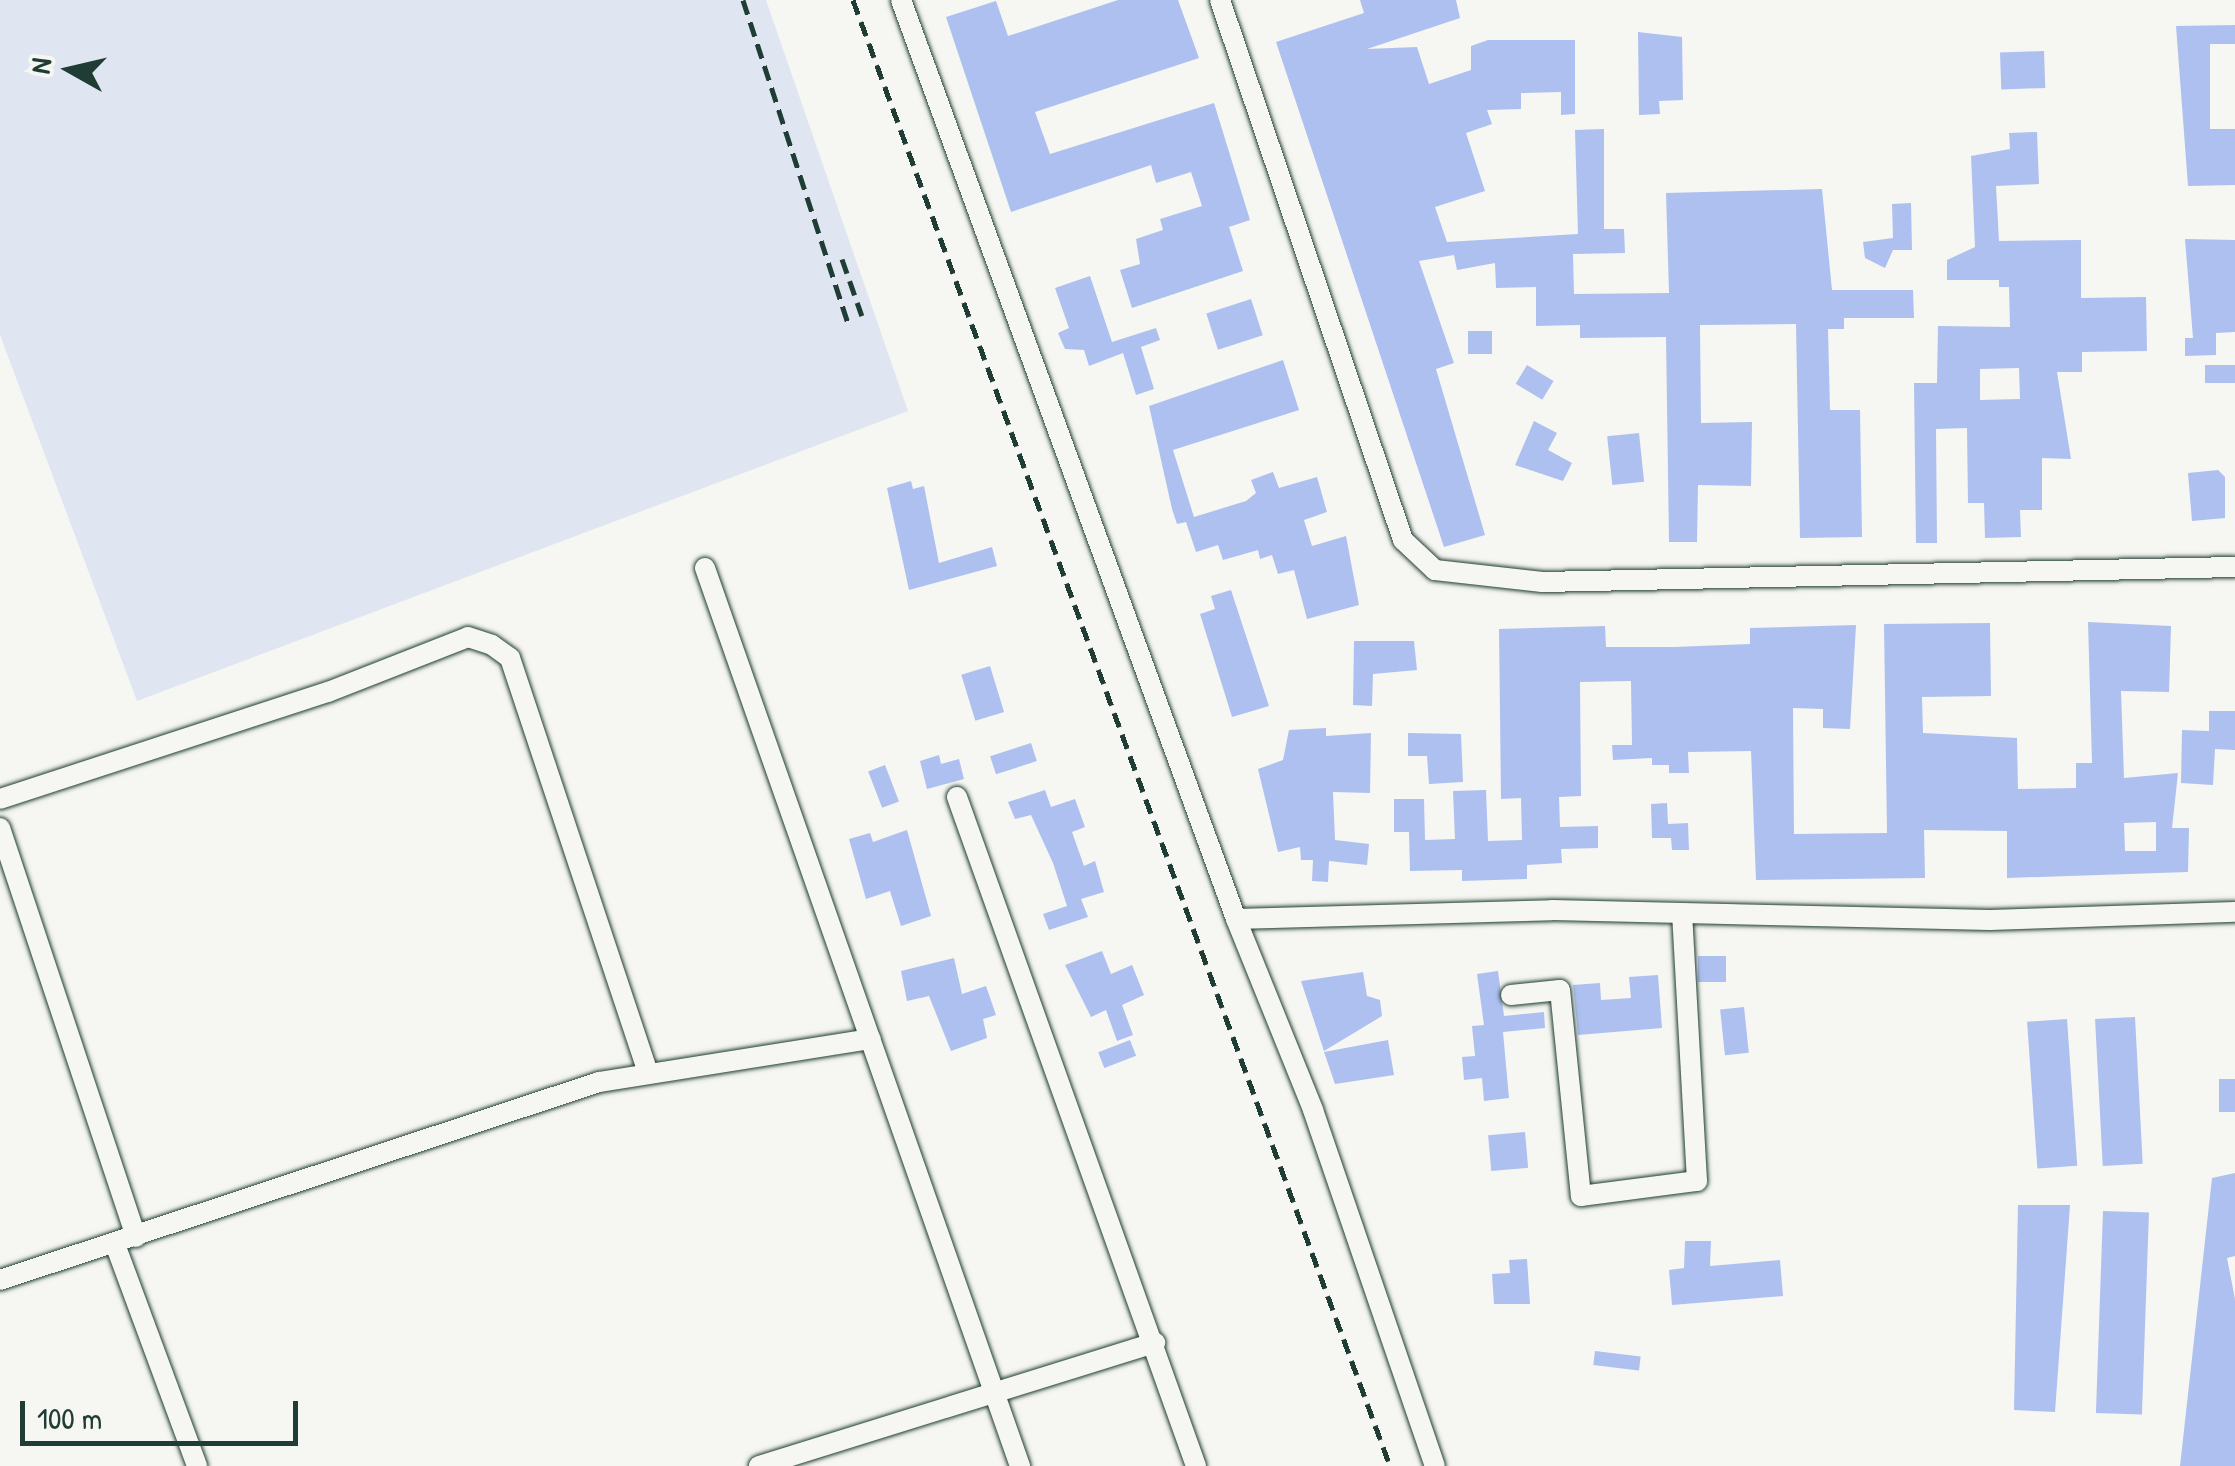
<!DOCTYPE html>
<style>
body{margin:0}
#map{position:relative;width:2235px;height:1466px;overflow:hidden;background:#f6f6f2;font-family:"Patrick Hand",sans-serif}
div>[style]{position:absolute}
.built>*{inset:0;background:#e0e6f1}
.building>*{inset:0;background:#aec0ef;transform-origin:0 0}
.roads{filter:drop-shadow(0 0 2px #1f3d34) drop-shadow(0 0 2px #1f3d34)}
.minor>*{height:20px;margin:-10px;padding:0 10px;transform-origin:10px;border-radius:10px;background:#f6f6f2}
.rail>*{height:5px;margin-top:-2.5px;transform-origin:0;background:repeating-linear-gradient(90deg,#1f3d34 0 15px,transparent 0 23px)}
span{translate:-50% -50%;white-space:nowrap;text-align:center;line-height:1.15;-webkit-text-stroke:8px #f6f6f2;paint-order:stroke}
.north{position:absolute;left:20px;top:20px;width:100px;height:100px;-webkit-text-stroke:8px #f6f6f2;paint-order:stroke;rotate:278deg;font-size:28px;font-weight:700;line-height:40px;text-align:center;color:#1f3d34}
.north::after{content:'';display:block;margin:auto;width:35px;height:45px;background:#1f3d34;clip-path:polygon(50% 0,100% 100%,50% 72%,0 100%)}
.scale{position:absolute;left:20px;top:1401px;width:278px;height:45px;box-sizing:border-box;border:5px solid #1f3d34;border-top:0;padding-left:12px;font-size:30px;line-height:35px;white-space:nowrap;color:#1f3d34;-webkit-text-stroke:8px #f6f6f2;paint-order:stroke}
</style>
<div id="map">
<div class="built">
<div style="clip-path:polygon(0 0,766px 0,908px 411px,137px 701px,0 335px)"></div>
</div>
<div class="building">
<div style="clip-path:polygon(1118px 0,1178px 0,1199px 58px,1035px 112px,1050px 154px,1214px 103px,1250px 220px,1229px 227px,1243px 271px,1132px 308px,1120px 270px,1140px 264px,1136px 239px,1163px 230px,1160px 219px,1202px 206px,1191px 172px,1156px 183px,1151px 165px,1011px 212px,946px 17px,996px 1px,1008px 36px)"></div>
<div style="clip-path:polygon(1360px 0,1456px 0,1460px 18px,1367px 49px,1417px 47px,1429px 84px,1471px 70px,1471px 46px,1488px 40px,1575px 40px,1575px 114px,1561px 115px,1561px 92px,1521px 93px,1521px 109px,1487px 110px,1492px 124px,1466px 133px,1485px 191px,1435px 207px,1447px 242px,1578px 234px,1575px 130px,1604px 129px,1604px 229px,1624px 229px,1625px 253px,1573px 254px,1574px 294px,1669px 293px,1666px 193px,1822px 189px,1832px 290px,1913px 290px,1914px 318px,1844px 318px,1844px 329px,1828px 329px,1830px 410px,1860px 410px,1862px 537px,1800px 538px,1796px 324px,1700px 325px,1701px 423px,1752px 422px,1751px 486px,1698px 485px,1697px 542px,1669px 542px,1666px 337px,1580px 338px,1580px 325px,1536px 326px,1536px 287px,1496px 288px,1495px 263px,1457px 270px,1454px 255px,1419px 261px,1454px 363px,1436px 369px,1485px 535px,1444px 547px,1276px 42px,1364px 13px)"></div>
<div style="clip-path:polygon(2235px 25px,2235px 44px,2210px 44px,2210px 129px,2235px 129px,2235px 185px,2188px 186px,2176px 26px)"></div>
<div style="clip-path:polygon(1638px 32px,1682px 37px,1683px 100px,1659px 101px,1660px 114px,1639px 115px)"></div>
<div style="left:2044px;top:51px;width:37px;height:44px;rotate:88deg"></div>
<div style="clip-path:polygon(evenodd,2037px 132px,2039px 184px,1996px 186px,1999px 241px,2081px 240px,2081px 298px,2146px 297px,2147px 351px,2082px 352px,2082px 372px,2057px 372px,2071px 459px,2042px 458px,2042px 510px,2020px 510px,2021px 537px,1985px 538px,1984px 503px,1968px 503px,1967px 428px,1936px 429px,1937px 543px,1916px 543px,1914px 383px,1937px 383px,1938px 326px,2010px 327px,2009px 287px,1999px 287px,1999px 280px,1947px 280px,1947px 260px,1975px 247px,1971px 156px,2010px 149px,2009px 133px,2037px 132px,2019px 368px,2020px 399px,1980px 400px,1980px 369px,2019px 368px)"></div>
<div style="clip-path:polygon(1911px 203px,1912px 250px,1893px 250px,1885px 268px,1865px 258px,1863px 242px,1893px 238px,1892px 204px)"></div>
<div style="clip-path:polygon(2185px 239px,2235px 240px,2235px 332px,2216px 333px,2216px 355px,2185px 356px,2185px 338px,2193px 338px)"></div>
<div style="clip-path:polygon(1090px 276px,1112px 342px,1156px 328px,1160px 340px,1141px 347px,1154px 389px,1136px 395px,1123px 353px,1089px 366px,1084px 350px,1065px 349px,1058px 333px,1069px 328px,1055px 288px)"></div>
<div style="left:1251px;top:299px;width:38px;height:47px;rotate:72deg"></div>
<div style="left:1468px;top:331px;width:24px;height:23px"></div>
<div style="clip-path:polygon(1283px 360px,1299px 410px,1173px 450px,1194px 517px,1246px 501px,1256px 493px,1251px 480px,1273px 472px,1279px 488px,1317px 477px,1327px 512px,1304px 520px,1312px 546px,1346px 536px,1359px 605px,1307px 619px,1294px 570px,1278px 574px,1272px 555px,1260px 559px,1258px 550px,1223px 560px,1218px 545px,1196px 552px,1186px 522px,1177px 524px,1172px 509px,1149px 406px)"></div>
<div style="left:1527px;top:365px;width:31px;height:22px;rotate:31deg"></div>
<div style="left:2235px;top:365px;width:18px;height:30px;rotate:90deg"></div>
<div style="clip-path:polygon(1534px 421px,1557px 433px,1548px 450px,1572px 463px,1563px 481px,1515px 465px)"></div>
<div style="left:1639px;top:433px;width:49px;height:32px;rotate:84deg"></div>
<div style="clip-path:polygon(2218px 470px,2225px 477px,2225px 518px,2192px 521px,2188px 473px)"></div>
<div style="clip-path:polygon(911px 481px,913px 489px,924px 486px,939px 563px,992px 547px,997px 566px,909px 590px,887px 488px)"></div>
<div style="clip-path:polygon(1231px 590px,1269px 706px,1232px 717px,1200px 614px,1215px 609px,1211px 596px)"></div>
<div style="clip-path:polygon(evenodd,2088px 622px,2171px 626px,2169px 692px,2121px 691px,2124px 778px,2178px 773px,2172px 828px,2189px 828px,2188px 872px,2007px 878px,2007px 831px,1924px 830px,1925px 878px,1756px 880px,1751px 751px,1688px 752px,1689px 773px,1669px 773px,1669px 765px,1652px 765px,1652px 758px,1613px 760px,1612px 745px,1632px 745px,1631px 681px,1580px 682px,1581px 796px,1559px 797px,1560px 827px,1598px 826px,1598px 848px,1561px 849px,1562px 863px,1527px 865px,1527px 879px,1462px 881px,1462px 870px,1410px 871px,1409px 832px,1394px 832px,1394px 799px,1424px 799px,1425px 840px,1455px 839px,1453px 791px,1486px 790px,1488px 841px,1522px 840px,1521px 798px,1501px 799px,1499px 629px,1605px 626px,1606px 647px,1674px 647px,1750px 644px,1750px 628px,1856px 625px,1850px 729px,1823px 728px,1823px 709px,1793px 708px,1794px 834px,1887px 833px,1884px 624px,1990px 623px,1991px 696px,1922px 697px,1923px 733px,2017px 738px,2018px 789px,2076px 788px,2076px 763px,2092px 763px,2088px 622px,2156px 822px,2156px 851px,2125px 851px,2124px 823px,2156px 822px)"></div>
<div style="clip-path:polygon(1354px 641px,1414px 641px,1417px 670px,1373px 674px,1372px 706px,1353px 705px)"></div>
<div style="left:990px;top:666px;width:48px;height:30px;rotate:73deg"></div>
<div style="clip-path:polygon(2209px 711px,2235px 711px,2235px 750px,2215px 749px,2213px 785px,2181px 783px,2182px 730px,2209px 731px)"></div>
<div style="clip-path:polygon(1326px 728px,1326px 736px,1371px 733px,1370px 793px,1333px 792px,1335px 840px,1369px 844px,1367px 865px,1329px 861px,1328px 882px,1312px 881px,1313px 860px,1301px 860px,1300px 847px,1278px 852px,1258px 769px,1283px 760px,1289px 730px)"></div>
<div style="clip-path:polygon(1408px 733px,1461px 734px,1463px 782px,1429px 784px,1427px 756px,1408px 756px)"></div>
<div style="left:1031px;top:743px;width:19px;height:43px;rotate:72deg"></div>
<div style="clip-path:polygon(939px 755px,941px 764px,959px 759px,964px 779px,927px 789px,920px 761px)"></div>
<div style="left:885px;top:765px;width:39px;height:18px;rotate:69deg"></div>
<div style="clip-path:polygon(1045px 790px,1051px 807px,1075px 799px,1085px 827px,1072px 832px,1084px 866px,1095px 861px,1104px 892px,1081px 899px,1088px 917px,1049px 930px,1043px 914px,1067px 906px,1053px 863px,1031px 815px,1015px 819px,1008px 802px)"></div>
<div style="clip-path:polygon(1667px 803px,1668px 824px,1688px 823px,1689px 850px,1672px 850px,1671px 838px,1652px 838px,1651px 804px)"></div>
<div style="clip-path:polygon(907px 830px,931px 916px,901px 926px,890px 891px,866px 899px,849px 839px,870px 833px,873px 842px)"></div>
<div style="clip-path:polygon(1102px 951px,1111px 974px,1132px 965px,1144px 995px,1122px 1005px,1133px 1035px,1117px 1041px,1106px 1010px,1091px 1017px,1065px 965px)"></div>
<div style="left:1726px;top:956px;width:26px;height:28px;rotate:90deg"></div>
<div style="clip-path:polygon(954px 958px,962px 994px,986px 986px,996px 1015px,983px 1019px,987px 1038px,951px 1051px,929px 996px,907px 1001px,901px 971px)"></div>
<div style="clip-path:polygon(1498px 971px,1504px 1016px,1544px 1012px,1545px 1028px,1503px 1032px,1509px 1098px,1484px 1101px,1482px 1078px,1464px 1080px,1462px 1057px,1475px 1056px,1472px 1026px,1484px 1025px,1477px 974px)"></div>
<div style="clip-path:polygon(1363px 972px,1367px 996px,1380px 1000px,1382px 1016px,1324px 1051px,1301px 981px)"></div>
<div style="clip-path:polygon(1658px 975px,1662px 1028px,1578px 1035px,1573px 985px,1600px 983px,1601px 1000px,1631px 998px,1629px 977px)"></div>
<div style="left:1744px;top:1007px;width:46px;height:24px;rotate:84deg"></div>
<div style="left:2135px;top:1017px;width:147px;height:40px;rotate:87deg"></div>
<div style="left:2067px;top:1019px;width:147px;height:40px;rotate:86deg"></div>
<div style="left:1130px;top:1040px;width:17px;height:34px;rotate:69deg"></div>
<div style="clip-path:polygon(1388px 1040px,1394px 1075px,1335px 1084px,1324px 1052px)"></div>
<div style="left:2235px;top:1079px;width:33px;height:16px;rotate:90deg"></div>
<div style="left:1525px;top:1132px;width:36px;height:37px;rotate:85deg"></div>
<div style="clip-path:polygon(2235px 1173px,2235px 1256px,2227px 1258px,2235px 1299px,2235px 1466px,2180px 1466px,2212px 1178px)"></div>
<div style="clip-path:polygon(2018px 1205px,2070px 1205px,2055px 1412px,2014px 1410px)"></div>
<div style="left:2103px;top:1211px;width:46px;height:202px;rotate:2deg"></div>
<div style="clip-path:polygon(1685px 1241px,1711px 1241px,1710px 1266px,1780px 1260px,1783px 1296px,1672px 1305px,1669px 1270px,1684px 1268px)"></div>
<div style="clip-path:polygon(1527px 1259px,1530px 1304px,1494px 1304px,1492px 1274px,1510px 1273px,1509px 1260px)"></div>
<div style="left:1595px;top:1351px;width:46px;height:14px;rotate:7deg"></div>
</div>
<div class="roads">
<div class="minor">
<div style="left:901px;top:0;width:978px;rotate:69.97deg"></div>
<div style="left:1236px;top:919px;width:206px;rotate:68deg"></div>
<div style="left:1313px;top:1110px;width:376px;rotate:71.1deg"></div>
<div style="left:1220px;top:0;width:570px;rotate:71.28deg"></div>
<div style="left:1403px;top:540px;width:44px;rotate:43.2deg"></div>
<div style="left:1435px;top:570px;width:108px;rotate:6.4deg"></div>
<div style="left:1542px;top:582px;width:693px;rotate:-1.24deg"></div>
<div style="left:705px;top:568px;width:952px;rotate:70.67deg"></div>
<div style="left:957px;top:797px;width:710px;rotate:70.34deg"></div>
<div style="left:0;top:799px;width:345px;rotate:-18.1deg"></div>
<div style="left:328px;top:692px;width:150px;rotate:-21.4deg"></div>
<div style="left:468px;top:637px;width:25px;rotate:18deg"></div>
<div style="left:492px;top:645px;width:22px;rotate:36deg"></div>
<div style="left:510px;top:658px;width:436px;rotate:71.6deg"></div>
<div style="left:0;top:828px;width:431px;rotate:71.6deg"></div>
<div style="left:1236px;top:919px;width:316px;rotate:-1.6deg"></div>
<div style="left:1552px;top:910px;width:438px;rotate:1.3deg"></div>
<div style="left:1990px;top:920px;width:245px;rotate:-1.9deg"></div>
<div style="left:1511px;top:995px;width:49px;rotate:-5.8deg"></div>
<div style="left:1560px;top:990px;width:207px;rotate:84.2deg"></div>
<div style="left:1581px;top:1196px;width:117px;rotate:-7.4deg"></div>
<div style="left:1697px;top:1181px;width:268px;rotate:-93.2deg"></div>
<div style="left:115px;top:1244px;width:237px;rotate:69.7deg"></div>
<div style="left:0;top:1280px;width:631px;rotate:-18.29deg"></div>
<div style="left:599px;top:1082px;width:275px;rotate:-9deg"></div>
<div style="left:759px;top:1466px;width:415px;rotate:-17.3deg"></div>
</div>
</div>
<div class="rail">
<div style="left:743px;top:0;width:340px;rotate:72deg"></div>
<div style="left:853px;top:0;width:1561px;rotate:69.88deg"></div>
<div style="left:842px;top:259px;width:60px;rotate:70.7deg"></div>
</div>
<div class="north">N</div>
<div class="scale">100 m</div>
</div>
